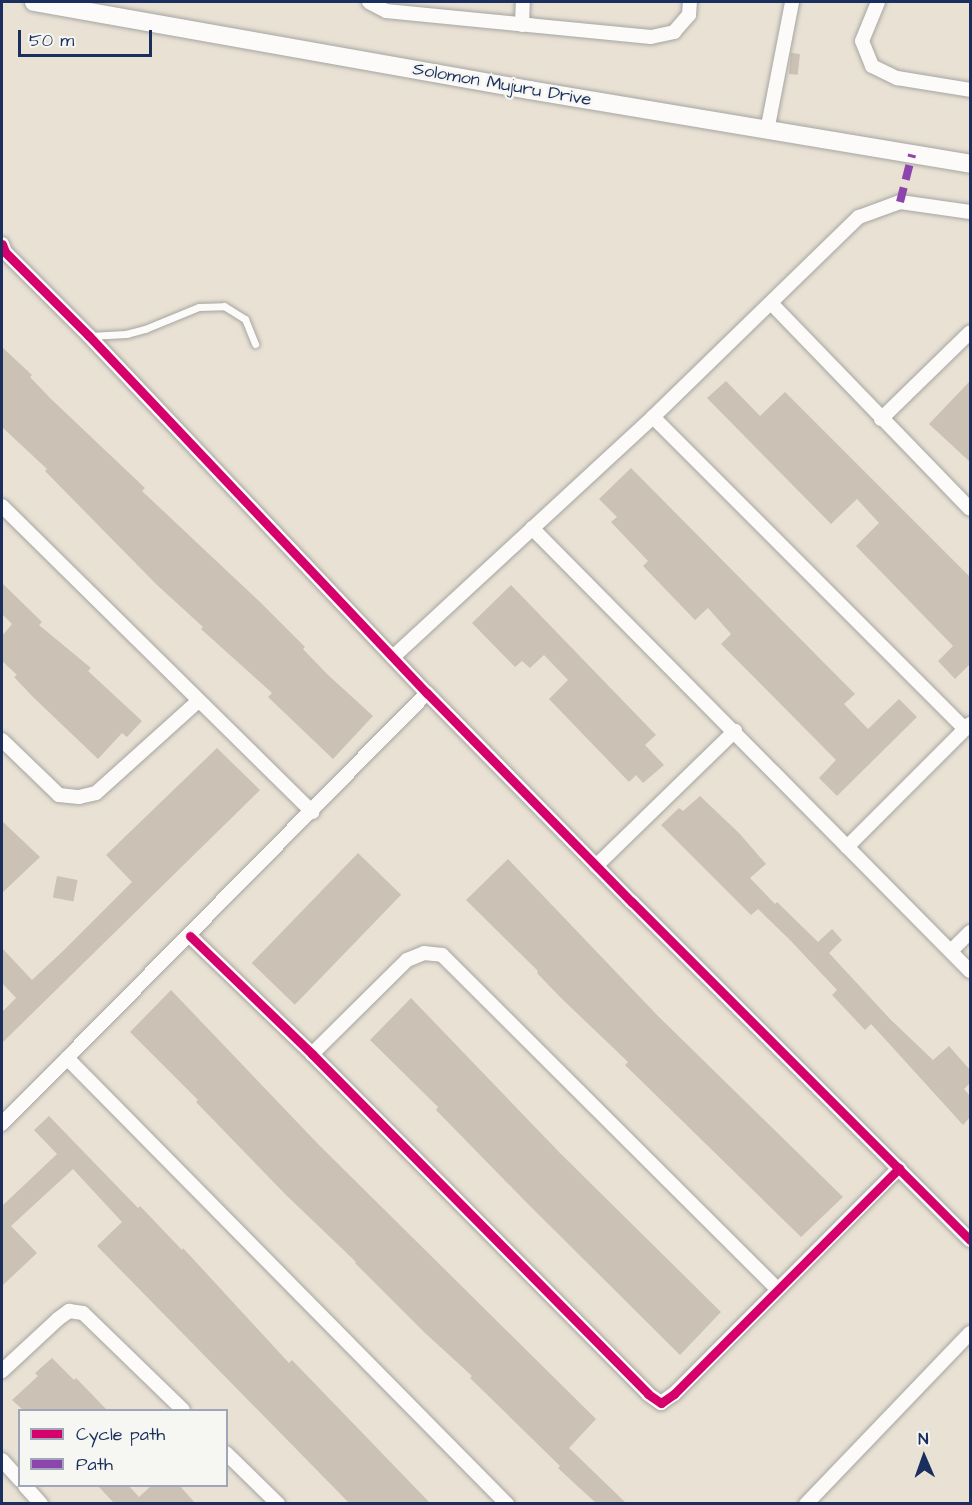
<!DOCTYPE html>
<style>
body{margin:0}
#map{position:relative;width:972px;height:1505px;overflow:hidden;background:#e9e2d4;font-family:"Architects Daughter",sans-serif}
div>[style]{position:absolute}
.building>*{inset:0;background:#cbc1b4;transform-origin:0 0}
.roads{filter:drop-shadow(0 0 2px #a6a5a2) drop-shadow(0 0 2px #a6a5a2)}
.service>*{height:7px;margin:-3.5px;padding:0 3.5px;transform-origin:3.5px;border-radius:3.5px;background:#fcfbf9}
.minor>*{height:14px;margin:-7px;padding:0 7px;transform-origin:7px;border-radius:7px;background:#fcfbf9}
.tertiary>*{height:18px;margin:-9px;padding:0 9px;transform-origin:9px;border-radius:9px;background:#fcfbf9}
.quiet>*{height:8px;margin-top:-4px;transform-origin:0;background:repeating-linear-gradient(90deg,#8e44ad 0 15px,transparent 0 23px)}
.cycleway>*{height:9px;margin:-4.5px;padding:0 4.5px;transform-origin:4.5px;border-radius:4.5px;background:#d6006c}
span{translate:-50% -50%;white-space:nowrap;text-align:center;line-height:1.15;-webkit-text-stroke:4.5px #f6f6f2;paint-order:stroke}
.street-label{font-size:18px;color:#1b2f5e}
.frame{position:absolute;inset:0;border:3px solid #1b2f5e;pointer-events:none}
.legend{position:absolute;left:18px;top:1409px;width:210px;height:78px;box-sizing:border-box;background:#f6f6f2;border:2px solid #9ea6b7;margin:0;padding:8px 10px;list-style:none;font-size:18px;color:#1b2f5e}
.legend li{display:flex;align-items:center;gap:12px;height:30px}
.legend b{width:30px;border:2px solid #9ea6b7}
.north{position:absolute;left:894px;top:1427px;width:60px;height:60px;-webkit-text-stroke:4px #f6f6f2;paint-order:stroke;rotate:358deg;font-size:16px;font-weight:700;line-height:24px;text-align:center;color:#1b2f5e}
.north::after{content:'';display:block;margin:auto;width:21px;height:27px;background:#1b2f5e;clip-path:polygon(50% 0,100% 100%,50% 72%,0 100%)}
.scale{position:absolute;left:18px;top:30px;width:134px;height:27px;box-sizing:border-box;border:3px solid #1b2f5e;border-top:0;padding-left:8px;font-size:18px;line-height:21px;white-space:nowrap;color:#1b2f5e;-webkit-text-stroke:4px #f6f6f2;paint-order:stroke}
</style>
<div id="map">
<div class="building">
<div style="left:791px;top:53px;width:9px;height:21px;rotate:6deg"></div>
<div style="clip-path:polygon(2px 347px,32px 375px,30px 377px,50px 398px,145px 488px,142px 491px,260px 602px,305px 647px,303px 649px,327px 674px,373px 716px,333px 759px,268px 697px,272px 693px,201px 629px,203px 627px,157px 585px,45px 471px,47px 469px,2px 427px)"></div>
<div style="clip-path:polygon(726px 381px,760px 416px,785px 392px,970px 577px,970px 664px,955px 679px,938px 661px,953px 646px,856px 546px,879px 523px,857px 499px,831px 524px,707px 398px)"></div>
<div style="clip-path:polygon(970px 381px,970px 462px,929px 424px)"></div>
<div style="clip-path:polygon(631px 468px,855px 694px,844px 704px,868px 729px,899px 699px,917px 717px,837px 796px,819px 778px,836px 760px,721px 644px,731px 634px,708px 608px,695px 620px,643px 566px,648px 561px,611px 522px,617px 517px,599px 499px)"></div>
<div style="clip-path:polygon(2px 583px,42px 622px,39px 625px,91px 668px,88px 671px,142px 721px,127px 737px,122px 733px,98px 759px,33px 697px,14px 677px,17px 675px,2px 661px,2px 636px,12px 624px,2px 614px)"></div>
<div style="clip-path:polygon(511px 585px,656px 735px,645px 745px,664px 765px,643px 783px,636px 775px,629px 782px,549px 699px,568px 680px,544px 655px,530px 668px,522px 661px,515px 667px,472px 623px)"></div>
<div style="clip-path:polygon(217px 748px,260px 790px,2px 1043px,2px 1012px,16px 998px,2px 983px,2px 948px,32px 980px,64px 950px,132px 882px,106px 855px)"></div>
<div style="clip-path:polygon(700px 796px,739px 833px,766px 864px,750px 878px,775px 904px,777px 902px,818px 942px,832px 929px,842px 940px,829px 953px,890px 1019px,933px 1060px,949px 1046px,970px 1070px,970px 1083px,964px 1089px,970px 1096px,970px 1117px,963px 1125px,884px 1038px,871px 1024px,865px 1030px,832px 995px,837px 990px,790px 940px,758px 909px,751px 915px,661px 825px,679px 808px,683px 811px)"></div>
<div style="clip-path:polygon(2px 821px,40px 857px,2px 893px)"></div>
<div style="left:358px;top:853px;width:60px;height:153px;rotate:44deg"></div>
<div style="clip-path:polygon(508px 859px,657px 1015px,843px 1197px,801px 1237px,625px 1065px,628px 1062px,560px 997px,537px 973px,538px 971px,466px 900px)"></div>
<div style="left:57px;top:876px;width:21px;height:22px;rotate:11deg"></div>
<div style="clip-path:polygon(171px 990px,319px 1145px,596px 1419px,569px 1448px,626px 1503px,596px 1503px,574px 1483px,558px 1468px,560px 1466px,470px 1378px,472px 1376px,424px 1332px,355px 1263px,356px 1262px,286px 1195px,196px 1102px,198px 1100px,130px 1032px)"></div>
<div style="clip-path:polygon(411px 998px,560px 1153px,721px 1312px,680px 1355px,526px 1202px,436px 1110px,438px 1107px,370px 1040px)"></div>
<div style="clip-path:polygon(49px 1116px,138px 1208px,140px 1206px,182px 1250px,183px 1248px,289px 1363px,292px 1360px,430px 1503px,349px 1503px,97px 1246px,122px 1222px,73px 1169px,11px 1226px,37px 1253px,2px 1286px,2px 1206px,57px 1154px,34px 1130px)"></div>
<div style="clip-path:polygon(52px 1358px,74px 1380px,76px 1378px,107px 1410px,23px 1410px,12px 1400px,38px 1376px,35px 1373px)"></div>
<div style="clip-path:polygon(97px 1485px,128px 1485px,139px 1497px,152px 1485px,179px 1485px,195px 1503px,114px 1503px)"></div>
</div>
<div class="roads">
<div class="service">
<div style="left:89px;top:336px;width:37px;rotate:-3deg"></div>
<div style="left:126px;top:334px;width:20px;rotate:-15deg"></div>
<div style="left:145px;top:329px;width:58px;rotate:-22.2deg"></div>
<div style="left:199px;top:307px;width:25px;rotate:-2deg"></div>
<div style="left:224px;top:306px;width:25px;rotate:32deg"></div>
<div style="left:245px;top:319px;width:27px;rotate:68deg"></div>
</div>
<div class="minor">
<div style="left:369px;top:2px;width:19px;rotate:28deg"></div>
<div style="left:386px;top:11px;width:266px;rotate:5.6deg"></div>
<div style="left:651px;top:37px;width:24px;rotate:-12deg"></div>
<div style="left:674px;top:32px;width:23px;rotate:-49deg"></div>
<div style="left:689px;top:15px;width:13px;rotate:-86deg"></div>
<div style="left:878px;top:2px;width:42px;rotate:112.3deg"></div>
<div style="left:862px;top:41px;width:27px;rotate:68deg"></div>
<div style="left:872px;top:66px;width:28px;rotate:26deg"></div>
<div style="left:897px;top:78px;width:74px;rotate:9.3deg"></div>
<div style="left:522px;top:25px;width:23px;rotate:-88deg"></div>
<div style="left:767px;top:131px;width:131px;rotate:-79deg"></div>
<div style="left:2px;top:244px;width:9px;rotate:69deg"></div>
<div style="left:5px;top:252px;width:119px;rotate:45deg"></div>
<div style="left:89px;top:336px;width:492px;rotate:46.6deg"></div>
<div style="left:427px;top:693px;width:293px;rotate:45.6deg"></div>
<div style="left:632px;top:902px;width:478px;rotate:45deg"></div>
<div style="left:771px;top:303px;width:286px;rotate:46deg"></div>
<div style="left:653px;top:417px;width:441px;rotate:45deg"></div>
<div style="left:881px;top:419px;width:124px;rotate:-44.3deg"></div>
<div style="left:2px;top:506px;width:436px;rotate:44.6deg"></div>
<div style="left:532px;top:528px;width:623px;rotate:45.33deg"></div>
<div style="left:393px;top:657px;width:354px;rotate:-42.7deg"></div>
<div style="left:653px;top:417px;width:287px;rotate:-44.2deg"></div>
<div style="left:859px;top:217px;width:44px;rotate:-20.1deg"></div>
<div style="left:900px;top:202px;width:71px;rotate:8.1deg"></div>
<div style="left:2px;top:740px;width:79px;rotate:44deg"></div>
<div style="left:59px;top:795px;width:20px;rotate:6deg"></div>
<div style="left:79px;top:797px;width:17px;rotate:-13deg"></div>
<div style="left:96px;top:793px;width:137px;rotate:-42deg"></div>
<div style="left:847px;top:847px;width:174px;rotate:-45deg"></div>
<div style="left:596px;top:866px;width:194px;rotate:-44.2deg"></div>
<div style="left:190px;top:936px;width:170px;rotate:44deg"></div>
<div style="left:312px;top:1054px;width:478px;rotate:45.3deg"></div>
<div style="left:648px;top:1394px;width:16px;rotate:35deg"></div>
<div style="left:661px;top:1403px;width:16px;rotate:-35deg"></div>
<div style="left:674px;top:1394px;width:319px;rotate:-45.1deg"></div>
<div style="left:951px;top:951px;width:27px;rotate:-45deg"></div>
<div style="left:312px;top:1054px;width:134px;rotate:-44.7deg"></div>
<div style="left:407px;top:960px;width:18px;rotate:-22deg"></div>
<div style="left:424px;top:953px;width:18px;rotate:6deg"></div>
<div style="left:442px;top:955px;width:473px;rotate:44.9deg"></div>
<div style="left:67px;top:1058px;width:627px;rotate:45.39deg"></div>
<div style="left:2px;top:1124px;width:605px;rotate:-45.4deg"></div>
<div style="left:2px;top:1371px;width:76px;rotate:-42.9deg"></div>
<div style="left:58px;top:1319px;width:14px;rotate:-36deg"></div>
<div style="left:69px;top:1311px;width:14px;rotate:8deg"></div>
<div style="left:83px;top:1313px;width:139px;rotate:44.1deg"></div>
<div style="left:226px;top:1453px;width:73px;rotate:44.4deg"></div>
<div style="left:2px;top:1460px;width:27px;rotate:48deg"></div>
<div style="left:25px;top:1486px;width:24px;rotate:48deg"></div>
<div style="left:806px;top:1504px;width:237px;rotate:-46.2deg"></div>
</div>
<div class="tertiary">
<div style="left:34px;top:2px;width:504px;rotate:10.06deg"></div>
<div style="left:530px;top:90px;width:446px;rotate:9.5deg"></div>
</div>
</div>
<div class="quiet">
<div style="left:900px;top:202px;width:49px;rotate:-75.7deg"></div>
</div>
<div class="cycleway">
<div style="left:2px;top:244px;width:9px;rotate:69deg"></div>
<div style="left:5px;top:252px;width:119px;rotate:45deg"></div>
<div style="left:89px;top:336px;width:492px;rotate:46.6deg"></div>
<div style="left:427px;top:693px;width:293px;rotate:45.6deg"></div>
<div style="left:632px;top:902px;width:478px;rotate:45deg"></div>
<div style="left:190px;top:936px;width:170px;rotate:44deg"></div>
<div style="left:312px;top:1054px;width:478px;rotate:45.3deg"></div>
<div style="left:648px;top:1394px;width:16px;rotate:35deg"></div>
<div style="left:661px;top:1403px;width:16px;rotate:-35deg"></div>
<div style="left:674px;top:1394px;width:319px;rotate:-45.1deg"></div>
</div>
<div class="street-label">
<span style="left:502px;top:85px;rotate:10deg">Solomon Mujuru Drive</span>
</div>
<div class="frame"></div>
<ul class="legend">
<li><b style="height:8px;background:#d6006c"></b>Cycle path</li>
<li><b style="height:8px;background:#8e44ad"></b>Path</li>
</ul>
<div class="north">N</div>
<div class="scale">50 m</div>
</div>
